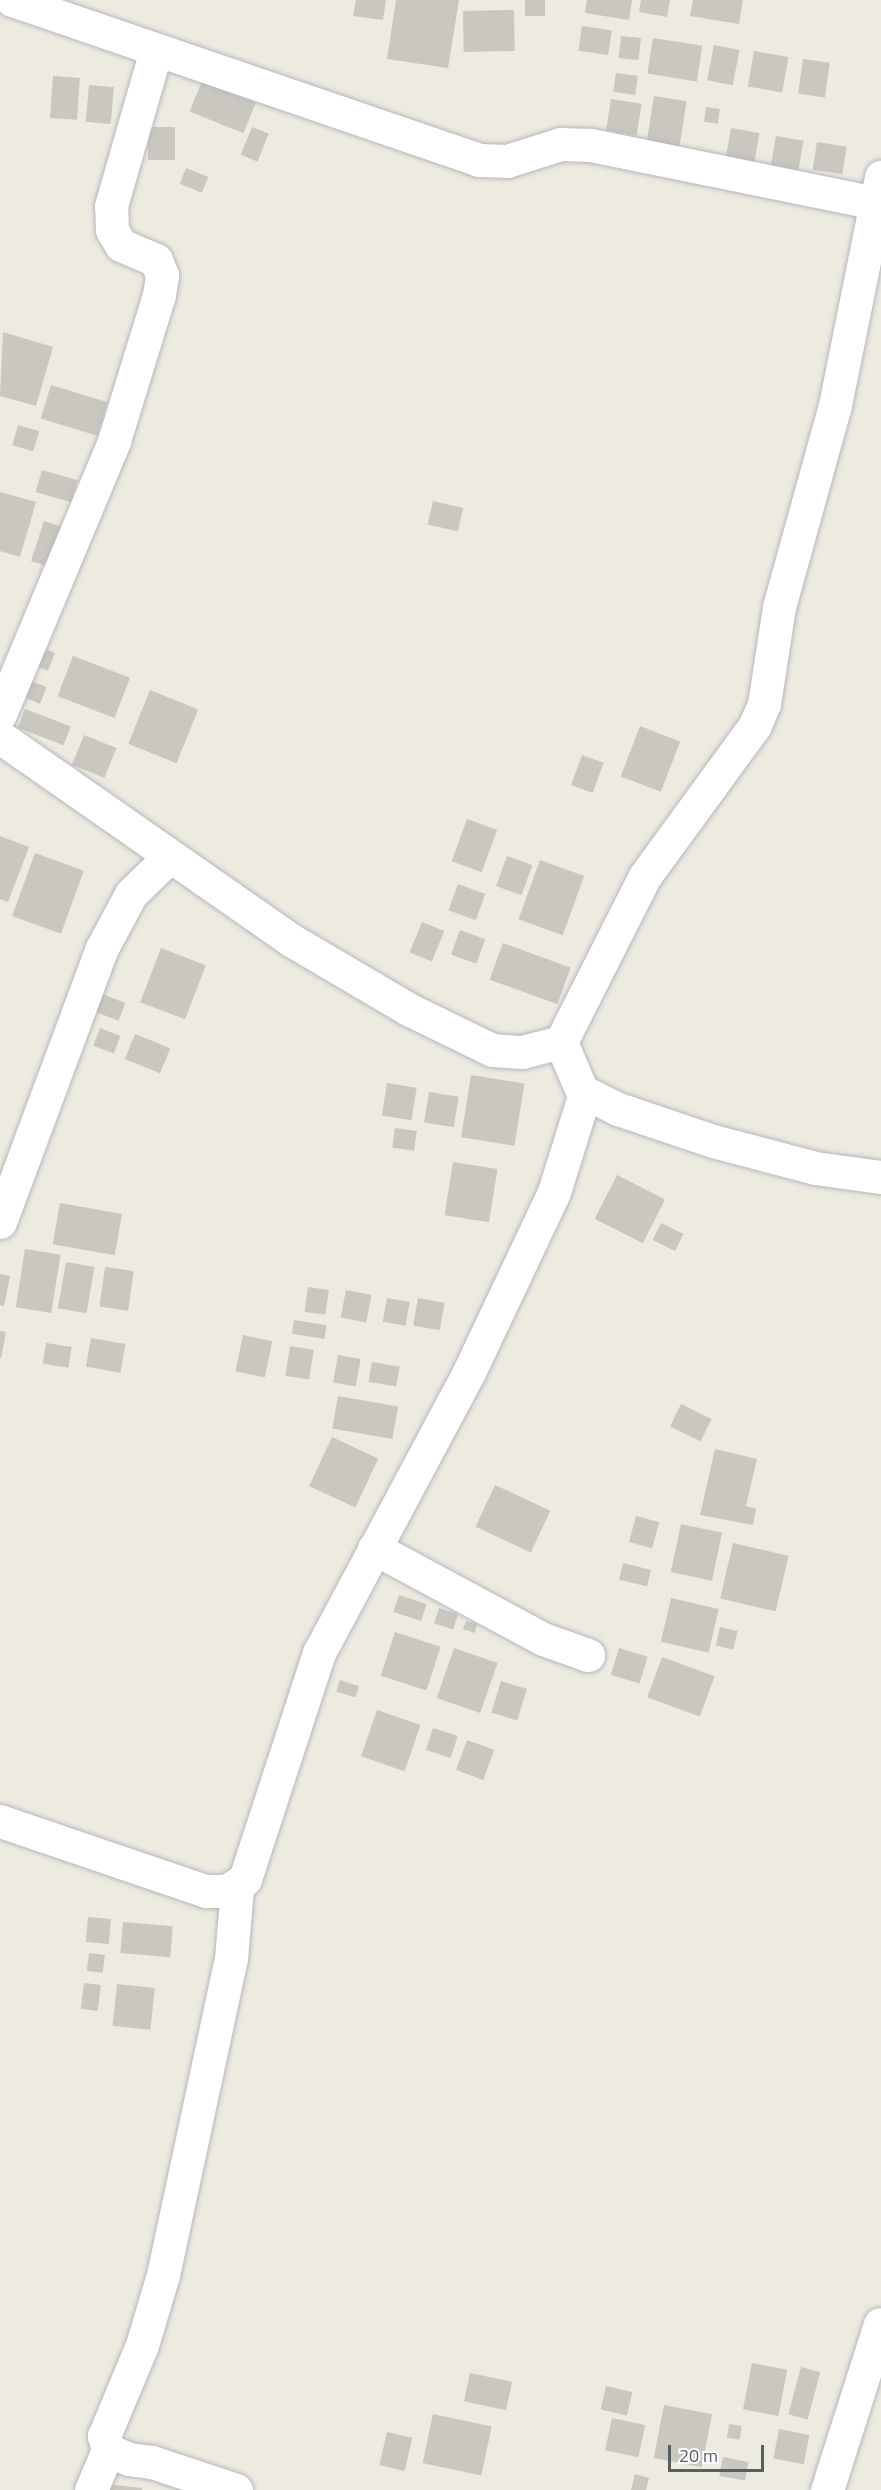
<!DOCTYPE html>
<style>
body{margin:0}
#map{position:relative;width:881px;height:2490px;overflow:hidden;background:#edeae0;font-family:"Titillium Web",sans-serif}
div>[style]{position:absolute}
.building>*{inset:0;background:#cac6c0;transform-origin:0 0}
.roads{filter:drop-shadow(0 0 2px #b4b8bc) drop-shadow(0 0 2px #b4b8bc)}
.minor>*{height:33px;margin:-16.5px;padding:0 16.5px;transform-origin:16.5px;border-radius:16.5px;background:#fff}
span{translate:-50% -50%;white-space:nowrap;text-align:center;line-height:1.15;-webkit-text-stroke:5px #fff;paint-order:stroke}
.scale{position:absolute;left:668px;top:2445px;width:96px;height:27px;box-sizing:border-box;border:3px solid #595e62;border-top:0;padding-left:8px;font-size:18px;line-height:21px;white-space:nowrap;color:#595e62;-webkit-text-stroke:4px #fff;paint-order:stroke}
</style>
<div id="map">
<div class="building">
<div style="clip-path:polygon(356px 0,386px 0,383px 20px,353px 16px)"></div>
<div style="clip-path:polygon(396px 0,459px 0,448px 68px,387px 59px)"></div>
<div style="left:525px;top:0;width:20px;height:16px"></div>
<div style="clip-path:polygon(587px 0,632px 0,629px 20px,585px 13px)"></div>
<div style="clip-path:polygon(641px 0,670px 0,667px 17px,639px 12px)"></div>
<div style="clip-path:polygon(693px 0,743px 0,739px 24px,690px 16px)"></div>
<div style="left:514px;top:10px;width:41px;height:51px;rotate:89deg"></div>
<div style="left:582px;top:26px;width:30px;height:25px;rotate:8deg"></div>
<div style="left:621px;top:36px;width:20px;height:22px;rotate:6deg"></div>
<div style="left:653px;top:38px;width:50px;height:36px;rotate:9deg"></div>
<div style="left:714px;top:45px;width:26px;height:36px;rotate:11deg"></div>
<div style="left:754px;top:51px;width:35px;height:36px;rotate:10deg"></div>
<div style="left:803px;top:59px;width:27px;height:35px;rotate:8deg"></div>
<div style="left:616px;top:73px;width:22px;height:19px;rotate:8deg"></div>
<div style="left:53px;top:76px;width:27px;height:42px;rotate:4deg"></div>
<div style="left:202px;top:81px;width:58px;height:33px;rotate:22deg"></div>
<div style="left:89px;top:85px;width:25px;height:37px;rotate:5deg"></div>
<div style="left:654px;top:96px;width:33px;height:58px;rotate:9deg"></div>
<div style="left:611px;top:99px;width:31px;height:32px;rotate:9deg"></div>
<div style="left:706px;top:107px;width:14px;height:15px;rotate:8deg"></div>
<div style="left:148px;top:127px;width:27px;height:33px"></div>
<div style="left:252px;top:127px;width:18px;height:30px;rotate:22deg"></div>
<div style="left:731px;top:128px;width:29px;height:29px;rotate:10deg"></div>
<div style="left:776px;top:136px;width:28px;height:30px;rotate:10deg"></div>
<div style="left:817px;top:142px;width:30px;height:28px;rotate:9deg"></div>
<div style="left:186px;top:168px;width:24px;height:17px;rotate:22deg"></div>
<div style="clip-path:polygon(3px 332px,53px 347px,36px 406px,0 396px)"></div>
<div style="left:51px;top:385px;width:59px;height:35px;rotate:17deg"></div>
<div style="left:18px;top:425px;width:22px;height:21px;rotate:16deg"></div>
<div style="left:42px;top:470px;width:37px;height:23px;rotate:16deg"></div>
<div style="clip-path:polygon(0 492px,36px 502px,20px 557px,0 551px)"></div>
<div style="left:433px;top:501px;width:31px;height:24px;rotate:13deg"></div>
<div style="left:44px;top:521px;width:26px;height:42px;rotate:18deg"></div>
<div style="left:39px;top:647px;width:17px;height:19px;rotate:21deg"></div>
<div style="left:73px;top:656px;width:61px;height:43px;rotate:21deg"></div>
<div style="left:26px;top:679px;width:22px;height:18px;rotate:21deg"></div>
<div style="left:150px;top:690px;width:52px;height:58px;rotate:22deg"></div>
<div style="left:25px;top:709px;width:49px;height:20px;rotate:21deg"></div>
<div style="left:640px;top:726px;width:43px;height:54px;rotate:21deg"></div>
<div style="left:84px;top:735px;width:35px;height:32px;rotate:22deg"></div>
<div style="left:582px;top:755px;width:23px;height:32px;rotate:20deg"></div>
<div style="left:467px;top:819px;width:32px;height:45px;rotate:20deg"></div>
<div style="clip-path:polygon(0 836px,29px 847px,8px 902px,0 899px)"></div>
<div style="left:35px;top:853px;width:52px;height:67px;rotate:20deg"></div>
<div style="left:507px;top:856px;width:27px;height:32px;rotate:20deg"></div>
<div style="left:540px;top:860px;width:47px;height:63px;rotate:20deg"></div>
<div style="left:458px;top:884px;width:29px;height:28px;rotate:20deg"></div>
<div style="left:422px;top:922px;width:24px;height:33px;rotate:22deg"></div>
<div style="left:460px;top:930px;width:27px;height:26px;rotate:20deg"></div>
<div style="left:503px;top:943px;width:72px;height:39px;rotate:20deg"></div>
<div style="left:161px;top:948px;width:48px;height:58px;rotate:21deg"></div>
<div style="left:102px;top:994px;width:25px;height:19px;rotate:21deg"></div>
<div style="left:100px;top:1028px;width:22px;height:19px;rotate:21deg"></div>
<div style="left:135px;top:1034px;width:38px;height:27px;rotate:22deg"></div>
<div style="left:471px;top:1075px;width:54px;height:63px;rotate:9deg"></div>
<div style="left:387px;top:1083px;width:30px;height:33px;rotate:9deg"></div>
<div style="left:429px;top:1092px;width:30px;height:31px;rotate:9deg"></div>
<div style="left:395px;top:1128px;width:22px;height:20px;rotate:8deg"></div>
<div style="left:453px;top:1162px;width:45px;height:54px;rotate:9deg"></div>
<div style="left:617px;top:1175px;width:54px;height:49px;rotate:27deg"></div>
<div style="left:60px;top:1203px;width:63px;height:42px;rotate:10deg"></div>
<div style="left:661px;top:1223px;width:25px;height:19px;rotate:26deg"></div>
<div style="left:25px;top:1249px;width:36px;height:59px;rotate:9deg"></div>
<div style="left:66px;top:1262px;width:29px;height:47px;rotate:10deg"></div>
<div style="left:105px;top:1267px;width:29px;height:40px;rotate:8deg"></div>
<div style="clip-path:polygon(0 1274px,10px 1276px,4px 1306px,0 1305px)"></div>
<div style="left:308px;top:1287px;width:21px;height:25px;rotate:8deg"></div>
<div style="left:346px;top:1290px;width:26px;height:28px;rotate:11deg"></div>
<div style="left:387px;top:1298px;width:23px;height:24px;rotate:10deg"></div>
<div style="left:418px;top:1298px;width:27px;height:28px;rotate:10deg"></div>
<div style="left:294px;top:1320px;width:33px;height:14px;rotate:9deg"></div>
<div style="clip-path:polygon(0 1331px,6px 1332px,1px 1358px,0 1358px)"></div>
<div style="left:243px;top:1335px;width:30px;height:37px;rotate:12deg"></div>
<div style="left:91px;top:1338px;width:35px;height:29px;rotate:10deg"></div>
<div style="left:46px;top:1343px;width:26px;height:21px;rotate:9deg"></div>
<div style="left:290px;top:1346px;width:24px;height:30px;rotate:9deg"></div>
<div style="left:338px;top:1355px;width:23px;height:28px;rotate:10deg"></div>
<div style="left:372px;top:1362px;width:28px;height:20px;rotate:10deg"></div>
<div style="left:338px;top:1396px;width:61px;height:33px;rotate:10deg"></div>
<div style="left:681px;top:1404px;width:34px;height:25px;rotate:26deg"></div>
<div style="left:332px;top:1437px;width:51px;height:54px;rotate:25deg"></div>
<div style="clip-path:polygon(715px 1449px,757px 1459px,746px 1506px,756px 1509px,753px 1525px,700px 1515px)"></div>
<div style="left:495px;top:1485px;width:61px;height:46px;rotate:25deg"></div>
<div style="left:636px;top:1516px;width:24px;height:27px;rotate:15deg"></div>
<div style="left:681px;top:1524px;width:42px;height:49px;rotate:12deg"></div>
<div style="left:733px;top:1543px;width:57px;height:57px;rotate:13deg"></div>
<div style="left:623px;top:1563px;width:29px;height:17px;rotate:14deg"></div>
<div style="left:399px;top:1595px;width:29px;height:18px;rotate:18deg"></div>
<div style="left:671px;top:1598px;width:49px;height:45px;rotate:13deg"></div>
<div style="left:439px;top:1608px;width:20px;height:16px;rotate:18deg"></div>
<div style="clip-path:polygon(466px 1621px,477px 1624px,475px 1633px,463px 1629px)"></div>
<div style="left:720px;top:1627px;width:18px;height:19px;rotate:13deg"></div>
<div style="left:395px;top:1632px;width:48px;height:46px;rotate:18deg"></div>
<div style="left:454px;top:1648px;width:46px;height:53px;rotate:19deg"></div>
<div style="left:619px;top:1648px;width:30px;height:28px;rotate:17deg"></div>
<div style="left:662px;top:1657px;width:56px;height:43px;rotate:20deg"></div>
<div style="left:340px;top:1680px;width:20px;height:12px;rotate:18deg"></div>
<div style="left:501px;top:1681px;width:27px;height:33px;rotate:17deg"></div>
<div style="left:377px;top:1710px;width:46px;height:49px;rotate:19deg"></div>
<div style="left:433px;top:1728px;width:26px;height:23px;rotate:18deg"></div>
<div style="left:467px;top:1740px;width:29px;height:32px;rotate:20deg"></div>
<div style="left:88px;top:1917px;width:23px;height:25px;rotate:5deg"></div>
<div style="left:123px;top:1922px;width:50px;height:31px;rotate:5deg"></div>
<div style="left:89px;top:1953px;width:16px;height:18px;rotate:7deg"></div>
<div style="left:84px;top:1983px;width:17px;height:26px;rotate:7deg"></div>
<div style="left:117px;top:1984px;width:38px;height:42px;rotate:6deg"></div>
<div style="left:752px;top:2363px;width:36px;height:47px;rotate:11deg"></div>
<div style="left:801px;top:2367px;width:20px;height:49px;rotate:15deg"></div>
<div style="left:470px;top:2373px;width:43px;height:29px;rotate:12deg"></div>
<div style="left:606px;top:2386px;width:27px;height:24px;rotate:13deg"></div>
<div style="left:664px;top:2405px;width:49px;height:54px;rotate:11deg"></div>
<div style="left:433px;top:2414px;width:60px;height:50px;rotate:12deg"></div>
<div style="left:612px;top:2418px;width:34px;height:33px;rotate:12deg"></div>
<div style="left:729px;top:2424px;width:13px;height:14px;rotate:9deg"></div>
<div style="left:779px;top:2429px;width:31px;height:30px;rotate:11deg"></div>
<div style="left:387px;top:2432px;width:26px;height:34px;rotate:13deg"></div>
<div style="left:723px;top:2457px;width:26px;height:19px;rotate:11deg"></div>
<div style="clip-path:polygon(635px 2474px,649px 2478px,646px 2490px,631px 2490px)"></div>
<div style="clip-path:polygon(106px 2484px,142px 2488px,142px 2490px,105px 2490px)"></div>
</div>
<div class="roads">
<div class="minor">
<div style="left:12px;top:0;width:493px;rotate:18.9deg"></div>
<div style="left:478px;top:160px;width:29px;rotate:2deg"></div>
<div style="left:507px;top:161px;width:57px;rotate:-17.5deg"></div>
<div style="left:561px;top:144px;width:30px;rotate:2deg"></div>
<div style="left:591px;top:145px;width:296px;rotate:11.5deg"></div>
<div style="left:0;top:714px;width:296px;rotate:-67.3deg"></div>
<div style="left:114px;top:441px;width:153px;rotate:-72.9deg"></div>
<div style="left:159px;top:295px;width:20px;rotate:-81deg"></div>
<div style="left:162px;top:275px;width:16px;rotate:-112deg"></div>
<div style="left:156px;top:260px;width:38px;rotate:-157deg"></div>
<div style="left:121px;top:245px;width:17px;rotate:-121deg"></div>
<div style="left:112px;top:230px;width:24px;rotate:-92deg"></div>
<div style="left:111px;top:206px;width:162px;rotate:-73.9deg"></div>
<div style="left:0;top:737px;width:355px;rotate:34.9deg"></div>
<div style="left:291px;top:940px;width:136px;rotate:30.5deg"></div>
<div style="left:408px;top:1009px;width:93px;rotate:26deg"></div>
<div style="left:492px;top:1050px;width:30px;rotate:4deg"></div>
<div style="left:522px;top:1052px;width:40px;rotate:-14.4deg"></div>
<div style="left:561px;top:1042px;width:186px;rotate:-63.2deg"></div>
<div style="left:645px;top:876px;width:187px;rotate:-53.9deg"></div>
<div style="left:755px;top:725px;width:23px;rotate:-67deg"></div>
<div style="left:764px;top:704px;width:98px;rotate:-81.2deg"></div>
<div style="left:779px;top:607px;width:210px;rotate:-74.5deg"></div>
<div style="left:835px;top:405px;width:233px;rotate:-78.6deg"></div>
<div style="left:582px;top:1091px;width:40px;rotate:26.6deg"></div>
<div style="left:618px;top:1109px;width:100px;rotate:18.6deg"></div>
<div style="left:713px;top:1141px;width:106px;rotate:14.8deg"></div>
<div style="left:815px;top:1168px;width:67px;rotate:7.8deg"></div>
<div style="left:0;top:1222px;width:292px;rotate:-69.6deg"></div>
<div style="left:102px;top:948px;width:61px;rotate:-61.8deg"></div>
<div style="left:131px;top:894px;width:54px;rotate:-44.3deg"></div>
<div style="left:374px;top:1548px;width:192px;rotate:28.3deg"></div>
<div style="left:543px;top:1639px;width:48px;rotate:19.6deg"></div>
<div style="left:0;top:1821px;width:218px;rotate:18.8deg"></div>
<div style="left:206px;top:1891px;width:21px"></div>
<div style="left:227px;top:1891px;width:22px;rotate:-34deg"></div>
<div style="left:245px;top:1879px;width:238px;rotate:-71.9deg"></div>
<div style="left:319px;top:1653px;width:319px;rotate:-61.9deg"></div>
<div style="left:469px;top:1372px;width:199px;rotate:-64.7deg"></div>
<div style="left:554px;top:1192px;width:101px;rotate:-72.6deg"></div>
<div style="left:584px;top:1096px;width:59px;rotate:-113.1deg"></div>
<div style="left:91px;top:2490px;width:43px;rotate:-67deg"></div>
<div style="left:236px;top:2490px;width:89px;rotate:-161.6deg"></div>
<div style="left:152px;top:2462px;width:23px;rotate:-173deg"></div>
<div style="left:129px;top:2459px;width:23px;rotate:-157deg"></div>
<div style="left:108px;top:2450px;width:15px;rotate:-106deg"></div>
<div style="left:104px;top:2436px;width:99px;rotate:-67.3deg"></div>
<div style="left:142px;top:2345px;width:73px;rotate:-73.3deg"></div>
<div style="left:163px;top:2275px;width:323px;rotate:-77.9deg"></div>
<div style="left:231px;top:1959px;width:72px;rotate:-85.2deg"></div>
<div style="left:827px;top:2490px;width:174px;rotate:-72.3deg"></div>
</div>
</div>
<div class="scale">20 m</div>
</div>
